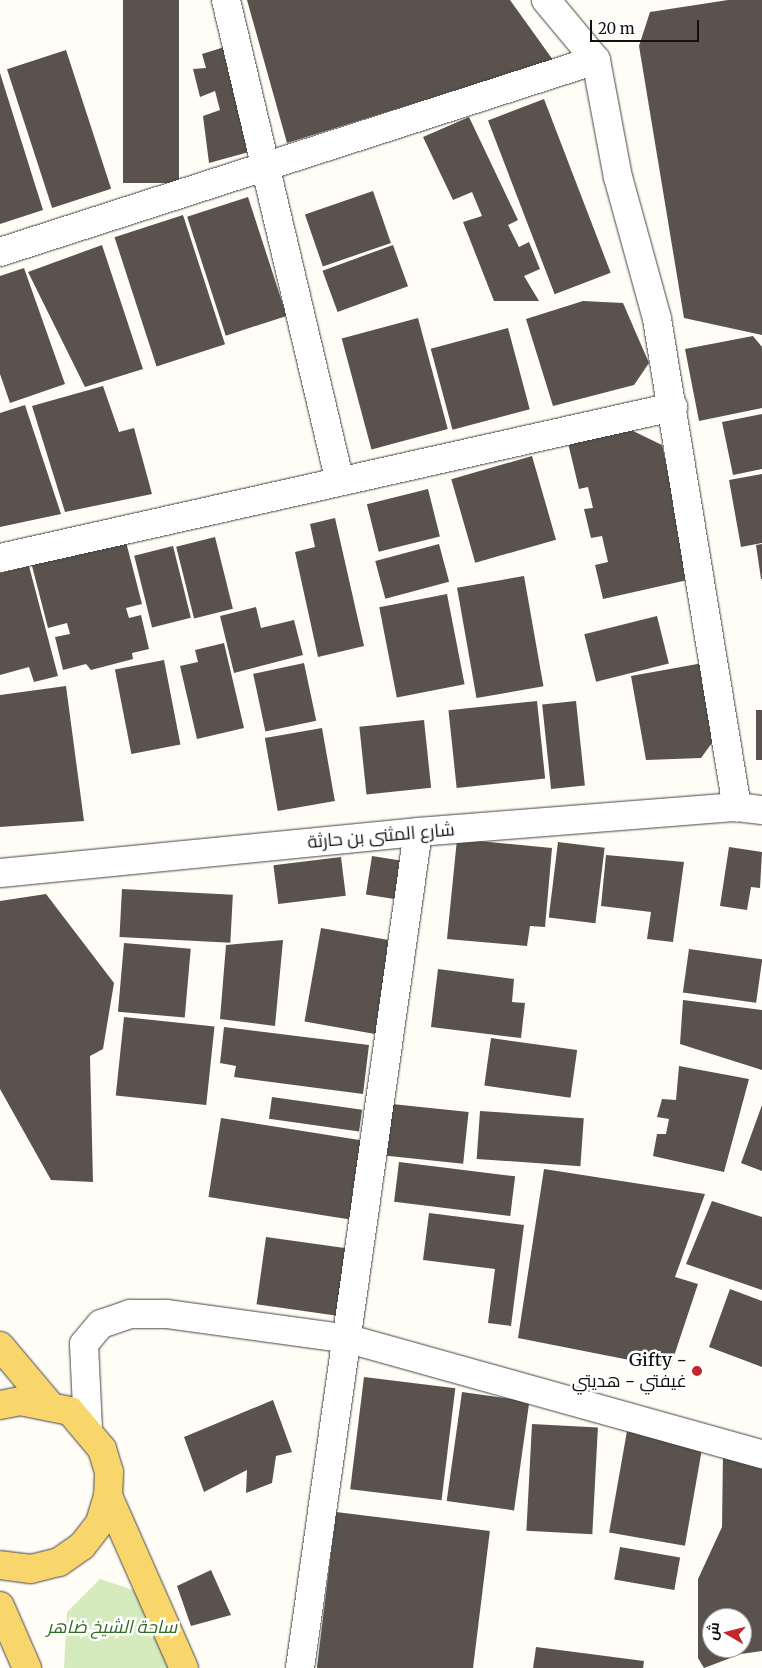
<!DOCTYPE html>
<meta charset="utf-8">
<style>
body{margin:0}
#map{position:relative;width:762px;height:1668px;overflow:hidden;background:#fffdf5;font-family:Merriweather,Cairo,serif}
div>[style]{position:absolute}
.green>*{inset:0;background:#d5ebbd}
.building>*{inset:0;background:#5a524d;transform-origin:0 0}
.roads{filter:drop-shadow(0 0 1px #444) drop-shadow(0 0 1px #444)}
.minor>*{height:28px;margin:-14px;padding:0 14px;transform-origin:14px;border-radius:14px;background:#fff}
.major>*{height:28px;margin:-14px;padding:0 14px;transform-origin:14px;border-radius:14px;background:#f9d66b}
.dots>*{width:14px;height:14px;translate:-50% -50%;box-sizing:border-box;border:2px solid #fff;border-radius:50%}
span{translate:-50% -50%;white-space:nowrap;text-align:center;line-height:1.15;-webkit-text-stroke:5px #fff;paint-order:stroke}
.street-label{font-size:18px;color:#111}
.poi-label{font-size:18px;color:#111}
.right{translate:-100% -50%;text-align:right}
.park-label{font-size:18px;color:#2f6b1f;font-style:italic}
.north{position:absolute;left:702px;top:1608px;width:50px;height:50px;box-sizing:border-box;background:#fff;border:1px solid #a0a0a0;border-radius:50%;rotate:278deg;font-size:14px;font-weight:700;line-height:20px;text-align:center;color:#111}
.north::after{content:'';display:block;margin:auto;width:18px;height:22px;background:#c4262e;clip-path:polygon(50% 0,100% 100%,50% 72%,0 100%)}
.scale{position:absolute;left:590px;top:20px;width:109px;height:22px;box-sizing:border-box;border:2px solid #111;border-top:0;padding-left:6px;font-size:15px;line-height:18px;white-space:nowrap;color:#111;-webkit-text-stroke:4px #fff;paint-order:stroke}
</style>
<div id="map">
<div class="green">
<div style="clip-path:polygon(100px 1579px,157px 1598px,185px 1668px,64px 1668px,67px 1612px)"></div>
</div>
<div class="building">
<div style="left:123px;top:0;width:56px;height:183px"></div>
<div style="clip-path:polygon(247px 0,510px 0,553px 60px,287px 143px)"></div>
<div style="clip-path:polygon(728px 0,762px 0,762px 335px,684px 318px,639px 46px,650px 12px)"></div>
<div style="clip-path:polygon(234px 44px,260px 149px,209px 163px,203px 116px,220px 110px,215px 91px,200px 97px,193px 69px,206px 68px,202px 54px)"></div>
<div style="left:66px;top:50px;width:146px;height:62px;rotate:72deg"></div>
<div style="clip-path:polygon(0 73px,43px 210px,0 224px)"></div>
<div style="left:544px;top:99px;width:186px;height:60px;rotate:69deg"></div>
<div style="clip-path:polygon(469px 117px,518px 220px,508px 225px,519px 247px,529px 242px,540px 269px,524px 276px,539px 301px,494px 301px,463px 222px,482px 216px,472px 192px,453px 200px,423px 137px)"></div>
<div style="left:373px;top:191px;width:55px;height:72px;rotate:71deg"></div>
<div style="left:248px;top:197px;width:125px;height:64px;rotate:72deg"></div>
<div style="left:183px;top:215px;width:136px;height:72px;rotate:72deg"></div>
<div style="clip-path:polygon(102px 245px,143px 369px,85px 387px,28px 272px)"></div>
<div style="left:393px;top:245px;width:44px;height:75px;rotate:70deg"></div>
<div style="clip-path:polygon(24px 268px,65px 384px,10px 403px,0 374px,0 276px)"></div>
<div style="clip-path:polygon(583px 301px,623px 303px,649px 363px,634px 385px,553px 406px,526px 319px)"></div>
<div style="left:418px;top:318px;width:115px;height:79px;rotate:75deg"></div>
<div style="left:508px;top:328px;width:84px;height:80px;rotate:75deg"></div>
<div style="clip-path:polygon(753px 336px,762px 347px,762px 408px,699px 421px,685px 349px)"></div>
<div style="clip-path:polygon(103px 386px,119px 432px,134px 428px,152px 494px,65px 512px,32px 406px)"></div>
<div style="clip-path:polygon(25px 405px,61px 514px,0 527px,0 413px)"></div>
<div style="clip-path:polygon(762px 414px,762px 469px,733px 475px,722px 422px)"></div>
<div style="clip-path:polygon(629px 429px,662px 445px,692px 579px,603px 599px,595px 565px,608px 562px,602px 536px,591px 538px,584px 509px,593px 508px,588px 487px,579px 489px,568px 443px)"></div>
<div style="left:532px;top:456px;width:87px;height:84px;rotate:74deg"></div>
<div style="clip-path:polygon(762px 474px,762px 543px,741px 547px,729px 480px)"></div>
<div style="left:428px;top:489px;width:49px;height:63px;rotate:76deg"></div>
<div style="clip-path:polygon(335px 518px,364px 646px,318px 657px,295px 552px,315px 547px,310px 524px)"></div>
<div style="left:215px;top:537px;width:74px;height:40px;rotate:76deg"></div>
<div style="clip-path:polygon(125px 538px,142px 604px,126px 608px,129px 618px,141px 615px,149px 649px,132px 653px,133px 659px,91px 670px,86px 664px,63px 670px,55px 637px,70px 634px,67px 623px,48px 628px,31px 562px)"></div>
<div style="left:439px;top:544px;width:39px;height:66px;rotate:75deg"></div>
<div style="clip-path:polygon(762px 544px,762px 579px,761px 579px,756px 545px)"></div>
<div style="left:173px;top:546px;width:74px;height:40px;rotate:76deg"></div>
<div style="clip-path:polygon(29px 566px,58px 676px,34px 682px,29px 667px,0 675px,0 573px)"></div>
<div style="left:524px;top:576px;width:112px;height:68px;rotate:80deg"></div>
<div style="left:447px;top:594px;width:92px;height:69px;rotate:79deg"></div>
<div style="clip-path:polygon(256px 607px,261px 628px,294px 620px,303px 655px,234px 673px,220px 616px)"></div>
<div style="left:657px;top:616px;width:49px;height:75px;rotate:76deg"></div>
<div style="clip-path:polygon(224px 643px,244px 728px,197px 739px,180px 666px,198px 662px,195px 650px)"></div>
<div style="left:164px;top:660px;width:86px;height:50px;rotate:79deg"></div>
<div style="left:304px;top:663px;width:59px;height:52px;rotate:78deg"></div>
<div style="clip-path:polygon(703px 663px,717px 736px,701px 758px,646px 760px,631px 676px)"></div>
<div style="clip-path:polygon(66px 686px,84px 821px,0 827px,0 695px)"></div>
<div style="left:537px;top:701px;width:78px;height:89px;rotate:84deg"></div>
<div style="left:576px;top:701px;width:85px;height:34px;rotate:84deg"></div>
<div style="left:756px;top:710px;width:6px;height:50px"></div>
<div style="left:424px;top:720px;width:68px;height:65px;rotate:84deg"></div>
<div style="left:322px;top:728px;width:74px;height:58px;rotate:80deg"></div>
<div style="clip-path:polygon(457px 839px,552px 848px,545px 927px,530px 926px,527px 946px,447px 939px)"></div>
<div style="left:558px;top:842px;width:47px;height:76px;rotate:7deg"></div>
<div style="clip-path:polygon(729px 847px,762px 852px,760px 888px,751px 887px,747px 910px,720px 906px)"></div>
<div style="clip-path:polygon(606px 855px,684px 862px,673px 942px,647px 939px,651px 912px,601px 906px)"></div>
<div style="left:372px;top:856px;width:32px;height:39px;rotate:9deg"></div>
<div style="left:341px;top:857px;width:39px;height:68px;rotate:83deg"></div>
<div style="left:122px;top:889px;width:111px;height:48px;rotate:3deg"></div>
<div style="clip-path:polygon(46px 894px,114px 983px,103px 1049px,90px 1056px,93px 1182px,51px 1180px,0 1089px,0 901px)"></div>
<div style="left:321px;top:928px;width:73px;height:95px;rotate:10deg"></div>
<div style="clip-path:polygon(283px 940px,275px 1026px,220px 1019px,226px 945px)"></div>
<div style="left:124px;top:943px;width:67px;height:69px;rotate:5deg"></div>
<div style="left:689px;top:949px;width:74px;height:44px;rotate:8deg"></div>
<div style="clip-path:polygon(438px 969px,514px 979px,512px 1002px,525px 1003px,521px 1038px,431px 1027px)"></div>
<div style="clip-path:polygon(683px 1000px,762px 1010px,762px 1070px,680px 1044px)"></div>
<div style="left:124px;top:1017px;width:91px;height:79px;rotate:6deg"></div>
<div style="clip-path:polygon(224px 1027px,369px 1045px,363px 1094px,234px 1077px,236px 1066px,220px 1063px)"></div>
<div style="left:491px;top:1038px;width:87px;height:48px;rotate:8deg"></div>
<div style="clip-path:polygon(679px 1066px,749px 1079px,724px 1172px,653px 1156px,657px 1134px,666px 1134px,669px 1119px,657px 1117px,662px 1099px,676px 1100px)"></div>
<div style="left:272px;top:1097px;width:91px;height:22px;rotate:8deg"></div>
<div style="left:392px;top:1104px;width:77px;height:52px;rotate:6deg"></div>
<div style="clip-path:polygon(762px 1105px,762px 1171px,741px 1163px)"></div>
<div style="left:480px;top:1111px;width:104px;height:48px;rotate:4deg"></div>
<div style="left:221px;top:1118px;width:148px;height:80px;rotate:9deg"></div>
<div style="left:399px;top:1162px;width:117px;height:40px;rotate:7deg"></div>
<div style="clip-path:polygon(544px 1169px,705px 1194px,675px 1277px,698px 1284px,670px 1368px,518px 1338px)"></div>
<div style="clip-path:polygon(712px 1201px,762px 1217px,762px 1290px,686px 1264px)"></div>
<div style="clip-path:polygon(429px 1213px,524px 1225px,511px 1326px,488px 1323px,495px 1269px,423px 1260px)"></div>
<div style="left:266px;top:1237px;width:83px;height:68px;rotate:8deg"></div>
<div style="clip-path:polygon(730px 1289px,762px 1301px,762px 1367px,709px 1347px)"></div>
<div style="left:364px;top:1377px;width:92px;height:113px;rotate:7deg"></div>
<div style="left:462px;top:1392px;width:68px;height:110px;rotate:8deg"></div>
<div style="clip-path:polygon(273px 1400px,292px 1452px,276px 1456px,272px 1483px,246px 1493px,247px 1470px,204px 1492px,184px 1437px)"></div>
<div style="left:532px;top:1424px;width:66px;height:107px;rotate:3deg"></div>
<div style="left:627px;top:1431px;width:77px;height:103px;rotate:10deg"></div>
<div style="clip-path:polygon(evenodd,723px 1452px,762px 1463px,762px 1651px,741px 1654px,704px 1668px,698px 1658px,698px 1579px,722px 1527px,723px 1452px,712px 1618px,742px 1618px,742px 1648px,712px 1648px,712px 1618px)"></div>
<div style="left:336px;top:1512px;width:155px;height:157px;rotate:7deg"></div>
<div style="left:620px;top:1547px;width:61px;height:33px;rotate:10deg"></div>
<div style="clip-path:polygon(211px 1570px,231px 1615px,191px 1626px,177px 1586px)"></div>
<div style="clip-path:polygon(536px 1647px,644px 1661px,643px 1668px,533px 1668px)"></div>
</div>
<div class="roads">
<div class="minor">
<div style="left:226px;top:0;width:495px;rotate:76.7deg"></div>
<div style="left:546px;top:0;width:78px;rotate:50.2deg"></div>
<div style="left:596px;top:60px;width:119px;rotate:79.4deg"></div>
<div style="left:618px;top:177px;width:147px;rotate:74.6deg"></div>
<div style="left:657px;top:319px;width:495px;rotate:80.7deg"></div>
<div style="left:0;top:252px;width:626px;rotate:-17.86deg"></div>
<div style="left:0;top:558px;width:690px;rotate:-12.65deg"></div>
<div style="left:0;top:873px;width:420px;rotate:-5.6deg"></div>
<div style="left:418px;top:832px;width:320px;rotate:-4.5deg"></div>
<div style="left:737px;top:807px;width:25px;rotate:7deg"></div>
<div style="left:88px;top:1429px;width:85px;rotate:-92.7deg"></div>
<div style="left:84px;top:1344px;width:26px;rotate:-50deg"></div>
<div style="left:101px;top:1324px;width:31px;rotate:-19deg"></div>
<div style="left:130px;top:1314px;width:37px"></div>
<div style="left:167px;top:1314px;width:184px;rotate:7.8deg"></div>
<div style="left:349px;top:1339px;width:429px;rotate:15.6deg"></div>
<div style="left:300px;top:1668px;width:844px;rotate:-81.97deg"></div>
</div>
<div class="major">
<div style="left:0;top:1346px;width:75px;rotate:49.9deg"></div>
<div style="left:0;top:1405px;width:20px;rotate:-11deg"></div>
<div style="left:20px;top:1401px;width:51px;rotate:11.3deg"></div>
<div style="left:70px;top:1411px;width:50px;rotate:49.9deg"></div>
<div style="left:102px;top:1449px;width:24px;rotate:73deg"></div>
<div style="left:109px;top:1472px;width:24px;rotate:92deg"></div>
<div style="left:108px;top:1496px;width:28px;rotate:107deg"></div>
<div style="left:100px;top:1523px;width:29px;rotate:128deg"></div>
<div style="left:82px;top:1546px;width:28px;rotate:145deg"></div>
<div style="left:59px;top:1562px;width:29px;rotate:166deg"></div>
<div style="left:31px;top:1569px;width:31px;rotate:-173deg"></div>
<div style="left:108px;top:1496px;width:188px;rotate:66.2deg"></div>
<div style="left:0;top:1606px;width:68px;rotate:66.5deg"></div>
</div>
</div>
<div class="dots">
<div style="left:697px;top:1371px;background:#c4262e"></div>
</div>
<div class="street-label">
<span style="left:381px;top:836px;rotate:-5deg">شارع المثنى بن حارثة</span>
</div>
<div class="poi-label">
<span class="right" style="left:687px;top:1371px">Gifty -<br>غيفتي - هديتي</span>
</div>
<div class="park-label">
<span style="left:112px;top:1627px">ساحة الشيخ ضاهر</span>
</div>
<div class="north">ش</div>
<div class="scale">20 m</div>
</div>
